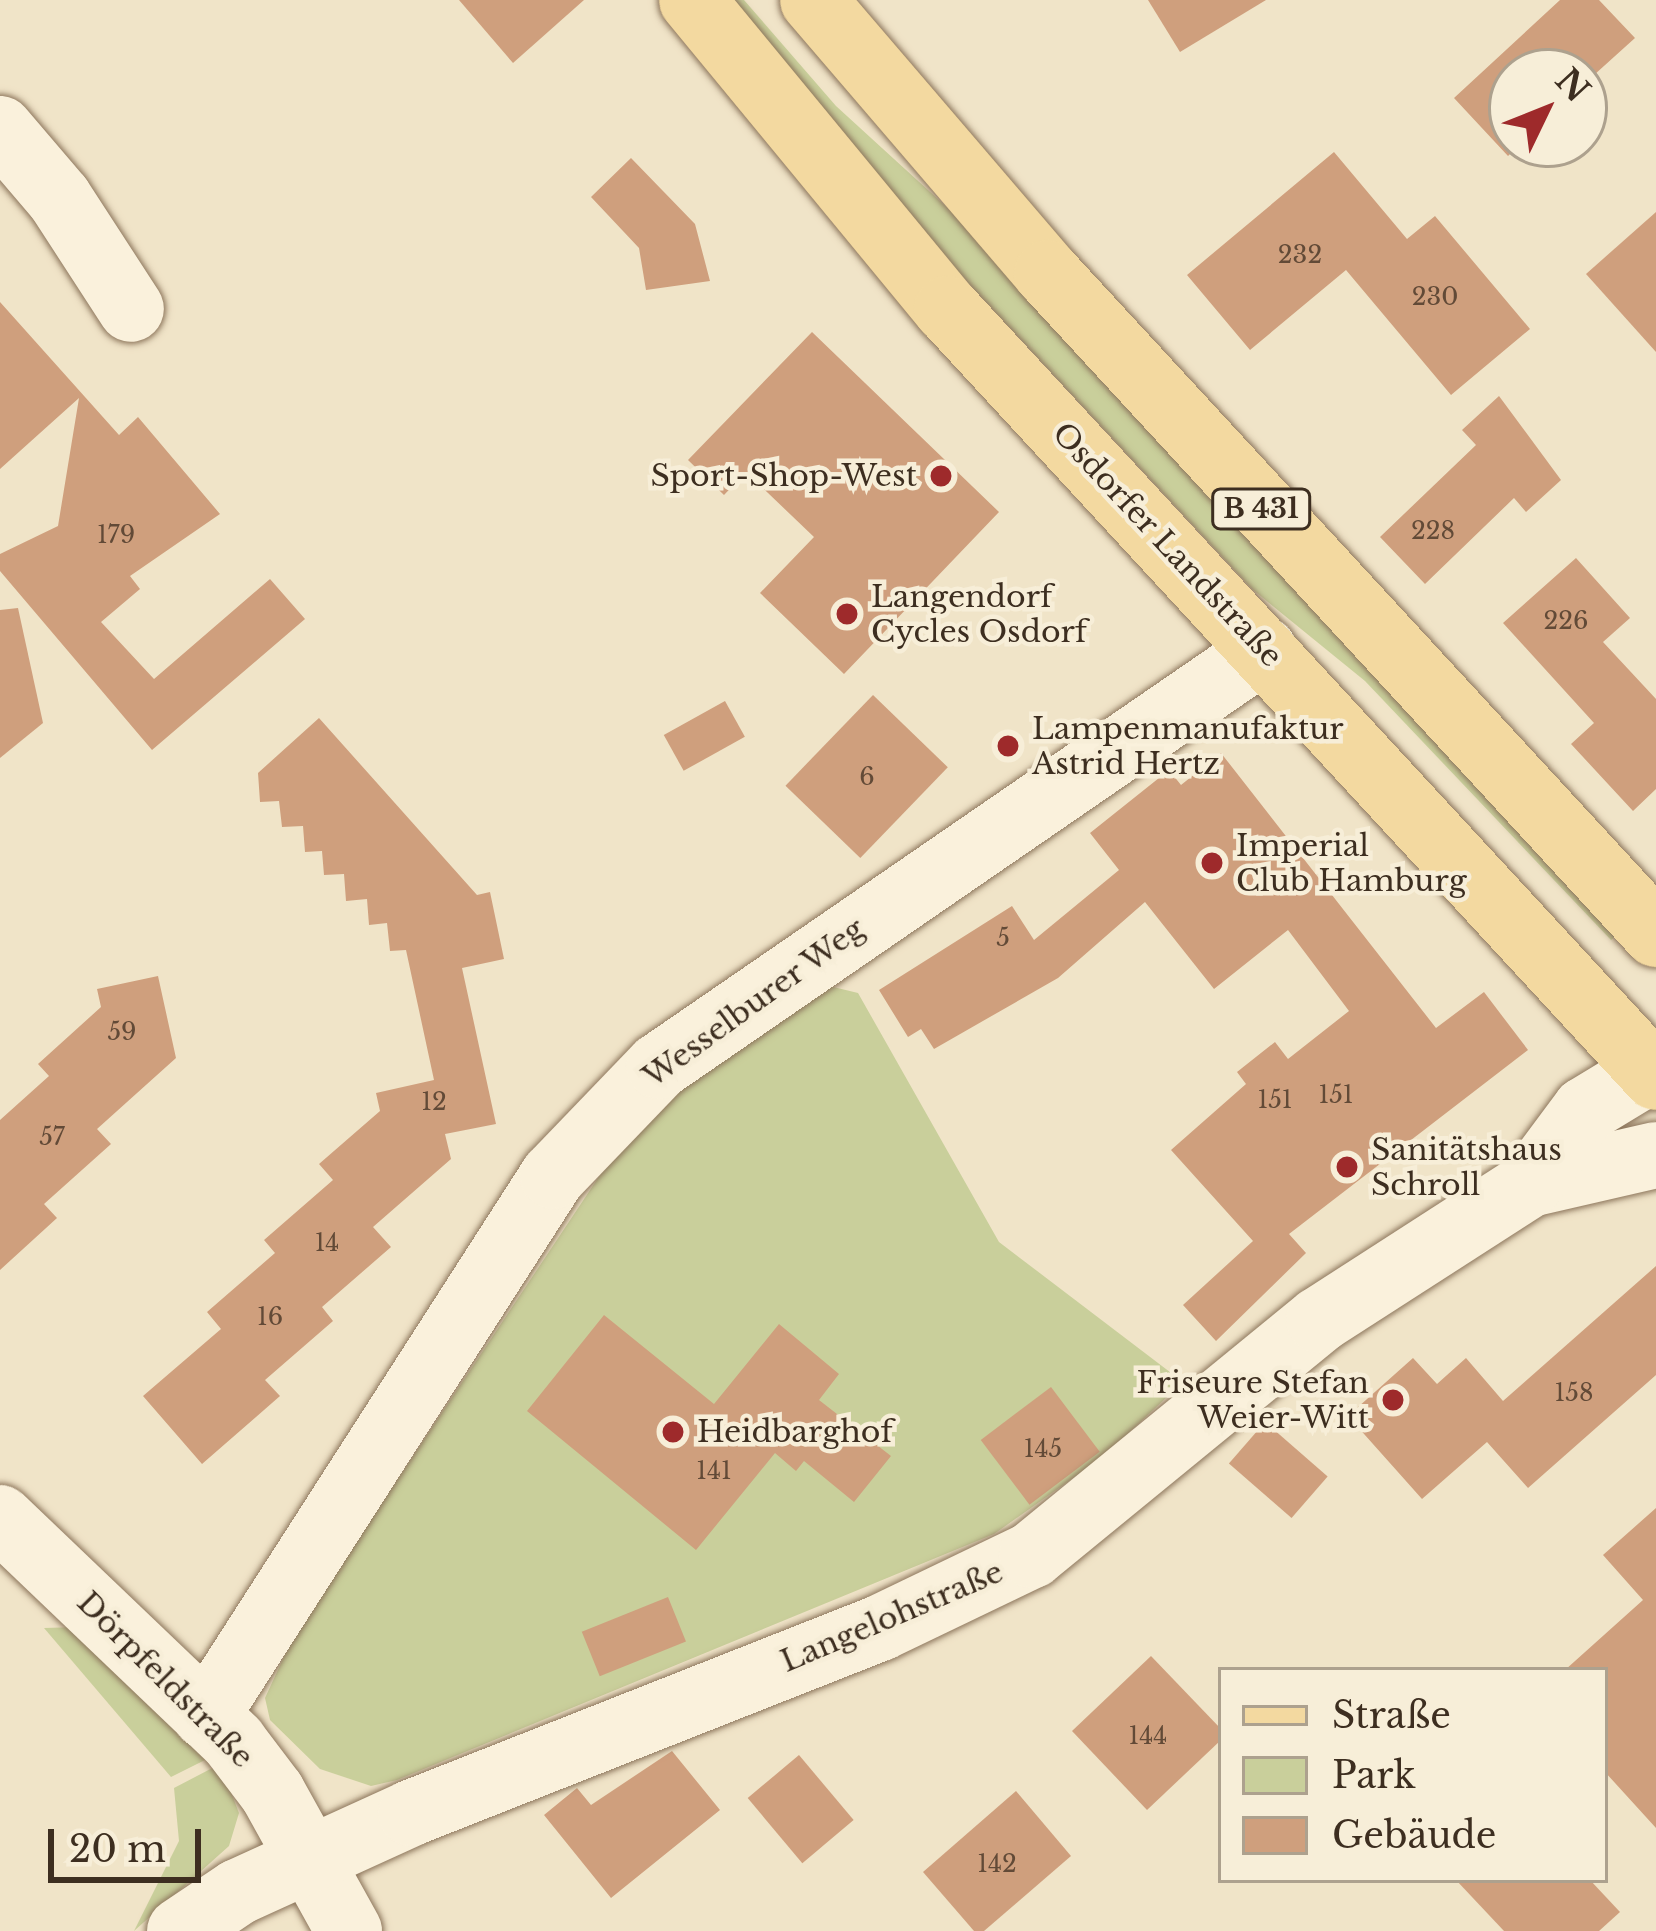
<!DOCTYPE html>
<meta charset="utf-8">
<style>
body{margin:0}
#map{position:relative;width:1656px;height:1931px;overflow:hidden;background:#f0e4c8;font-family:"Libre Baskerville",serif}
div>[style]{position:absolute}
.green>*{inset:0;background:#c9cf9b}
.building>*{inset:0;background:#cf9f7d;transform-origin:0 0}
.roads{filter:drop-shadow(0 0 3px #8d765c) drop-shadow(0 0 3px #8d765c)}
.minor>*{height:66px;margin:-33px;padding:0 33px;transform-origin:33px;border-radius:33px;background:#faf1dc}
.major>*{height:66px;margin:-33px;padding:0 33px;transform-origin:33px;border-radius:33px;background:#f3d9a0}
.dots>*{width:33px;height:33px;translate:-50% -50%;box-sizing:border-box;border:6px solid #f7eed8;border-radius:50%}
span{translate:-50% -50%;white-space:nowrap;text-align:center;line-height:1.15;-webkit-text-stroke:9px #f7eed8;paint-order:stroke}
.number-label{font-size:24px;color:#624a37}
.number-label span{-webkit-text-stroke-width:0}
.shield-label span{padding:3px 9px;background:#f7eed8;border:3px solid;border-radius:9px;-webkit-text-stroke-width:0}
.shield-label{font-size:27px;color:#3d2e20;font-weight:700}
.poi-label{font-size:30px;color:#3d2e20}
.right{translate:-100% -50%;text-align:right}
.left{translate:0 -50%;text-align:left}
.street-label{font-size:30px;color:#3d2e20}
.legend{position:absolute;left:1218px;top:1667px;width:390px;height:216px;box-sizing:border-box;background:#f7eed8;border:3px solid #ada18e;margin:0;padding:15px 21px;list-style:none;font-size:36px;color:#3d2e20}
.legend li{display:flex;align-items:center;gap:24px;height:60px}
.legend b{width:60px;border:3px solid #ada18e}
.north{position:absolute;left:1488px;top:48px;width:120px;height:120px;box-sizing:border-box;background:#f7eed8;border:3px solid #ada18e;border-radius:50%;rotate:47deg;font-size:33px;font-weight:700;line-height:48px;text-align:center;color:#3d2e20}
.north::after{content:'';display:block;margin:auto;width:42px;height:54px;background:#9e2a2b;clip-path:polygon(50% 0,100% 100%,50% 72%,0 100%)}
.scale{position:absolute;left:48px;top:1829px;width:153px;height:54px;box-sizing:border-box;border:6px solid #3d2e20;border-top:0;padding-left:15px;font-size:36px;line-height:42px;white-space:nowrap;color:#3d2e20;-webkit-text-stroke:9px #f7eed8;paint-order:stroke}
</style>
<div id="map">
<div class="green">
<div style="clip-path:polygon(729px 0,744px 0,836px 106px,975px 233px,1617px 935px,1611px 940px,1365px 681px,1252px 589px,873px 180px)"></div>
<div style="clip-path:polygon(821px 984px,858px 993px,999px 1242px,1183px 1382px,1104px 1456px,994px 1534px,397px 1780px,371px 1786px,320px 1769px,270px 1720px,265px 1698px,294px 1635px,632px 1127px)"></div>
<div style="clip-path:polygon(79px 1627px,213px 1756px,171px 1777px,44px 1628px)"></div>
<div style="clip-path:polygon(220px 1764px,239px 1813px,229px 1846px,134px 1931px,179px 1841px,174px 1788px)"></div>
</div>
<div class="building">
<div style="clip-path:polygon(459px 0,584px 0,513px 63px)"></div>
<div style="clip-path:polygon(1148px 0,1266px 0,1180px 52px)"></div>
<div style="clip-path:polygon(1560px 0,1599px 0,1635px 38px,1584px 84px,1584px 72px,1512px 72px,1512px 144px,1520px 144px,1508px 156px,1454px 98px)"></div>
<div style="clip-path:polygon(1334px 152px,1407px 239px,1435px 216px,1530px 329px,1451px 395px,1346px 270px,1250px 350px,1187px 275px)"></div>
<div style="clip-path:polygon(631px 158px,695px 224px,710px 281px,646px 290px,639px 248px,591px 197px)"></div>
<div style="clip-path:polygon(1656px 212px,1656px 352px,1586px 274px)"></div>
<div style="clip-path:polygon(0 302px,119px 435px,138px 417px,220px 514px,130px 576px,140px 589px,101px 622px,154px 679px,270px 579px,305px 619px,152px 750px,0 571px,0 554px,58px 526px,79px 398px,0 469px)"></div>
<div style="clip-path:polygon(812px 332px,999px 512px,844px 674px,760px 593px,814px 537px,746px 472px,724px 495px,688px 460px)"></div>
<div style="clip-path:polygon(1499px 396px,1561px 480px,1526px 512px,1514px 498px,1425px 584px,1380px 537px,1476px 445px,1462px 430px)"></div>
<div style="clip-path:polygon(1576px 558px,1630px 618px,1603px 642px,1656px 699px,1656px 789px,1633px 811px,1571px 744px,1594px 723px,1503px 623px)"></div>
<div style="clip-path:polygon(18px 608px,43px 723px,0 758px,0 610px)"></div>
<div style="left:873px;top:695px;width:104px;height:126px;rotate:44deg"></div>
<div style="left:725px;top:701px;width:41px;height:70px;rotate:61deg"></div>
<div style="clip-path:polygon(319px 718px,477px 895px,490px 892px,504px 959px,462px 968px,496px 1124px,445px 1134px,451px 1159px,373px 1227px,391px 1247px,322px 1307px,333px 1321px,265px 1380px,280px 1396px,202px 1464px,143px 1396px,221px 1329px,207px 1312px,275px 1253px,264px 1240px,333px 1180px,319px 1164px,380px 1111px,376px 1093px,434px 1080px,406px 950px,390px 951px,387px 923px,369px 925px,367px 899px,346px 901px,344px 874px,324px 875px,322px 851px,305px 852px,303px 826px,282px 827px,279px 801px,260px 802px,258px 773px)"></div>
<div style="clip-path:polygon(1221px 753px,1436px 1028px,1484px 992px,1528px 1050px,1289px 1234px,1306px 1253px,1216px 1341px,1183px 1305px,1253px 1241px,1171px 1150px,1246px 1084px,1237px 1072px,1275px 1042px,1288px 1059px,1349px 1011px,1288px 930px,1214px 989px,1145px 902px,1058px 978px,934px 1049px,921px 1029px,908px 1037px,879px 990px,1012px 906px,1034px 940px,1119px 870px,1090px 833px,1169px 770px,1181px 785px)"></div>
<div style="clip-path:polygon(158px 976px,176px 1058px,97px 1129px,111px 1144px,44px 1204px,57px 1218px,0 1270px,0 1120px,49px 1076px,38px 1064px,101px 1007px,97px 989px)"></div>
<div style="clip-path:polygon(1656px 1266px,1656px 1375px,1528px 1488px,1487px 1442px,1422px 1499px,1348px 1416px,1413px 1358px,1437px 1384px,1466px 1358px,1503px 1401px)"></div>
<div style="clip-path:polygon(604px 1315px,714px 1404px,779px 1324px,839px 1374px,819px 1400px,891px 1456px,854px 1502px,804px 1461px,796px 1471px,775px 1453px,696px 1550px,527px 1411px)"></div>
<div style="left:1051px;top:1387px;width:81px;height:88px;rotate:53deg"></div>
<div style="left:1265px;top:1422px;width:83px;height:55px;rotate:41deg"></div>
<div style="clip-path:polygon(1656px 1508px,1656px 1828px,1605px 1772px,1605px 1670px,1565px 1670px,1643px 1600px,1603px 1555px)"></div>
<div style="left:668px;top:1597px;width:48px;height:93px;rotate:68deg"></div>
<div style="clip-path:polygon(1151px 1656px,1221px 1729px,1221px 1740px,1147px 1810px,1072px 1731px)"></div>
<div style="clip-path:polygon(672px 1751px,720px 1810px,611px 1898px,544px 1815px,577px 1788px,591px 1805px)"></div>
<div style="left:799px;top:1755px;width:85px;height:67px;rotate:50deg"></div>
<div style="clip-path:polygon(1016px 1791px,1071px 1856px,984px 1931px,974px 1931px,923px 1872px)"></div>
<div style="clip-path:polygon(1456px 1880px,1590px 1880px,1620px 1912px,1599px 1931px,1504px 1931px)"></div>
</div>
<div class="roads">
<div class="minor">
<div style="left:0;top:129px;width:91px;rotate:49.5deg"></div>
<div style="left:59px;top:198px;width:132px;rotate:57deg"></div>
<div style="left:1530px;top:1184px;width:129px;rotate:-13deg"></div>
<div style="left:0;top:1518px;width:324px;rotate:43.7deg"></div>
<div style="left:234px;top:1742px;width:63px;rotate:52.8deg"></div>
<div style="left:272px;top:1792px;width:159px;rotate:61deg"></div>
<div style="left:206px;top:1716px;width:642px;rotate:-57.28deg"></div>
<div style="left:553px;top:1176px;width:153px;rotate:-46.1deg"></div>
<div style="left:659px;top:1066px;width:734px;rotate:-34.51deg"></div>
<div style="left:180px;top:1931px;width:70px;rotate:-33.9deg"></div>
<div style="left:238px;top:1892px;width:190px;rotate:-24.5deg"></div>
<div style="left:411px;top:1813px;width:504px;rotate:-21.53deg"></div>
<div style="left:880px;top:1628px;width:169px;rotate:-25.7deg"></div>
<div style="left:1032px;top:1555px;width:371px;rotate:-39.3deg"></div>
<div style="left:1319px;top:1320px;width:251px;rotate:-32.8deg"></div>
<div style="left:1530px;top:1184px;width:92px;rotate:-53.4deg"></div>
<div style="left:1585px;top:1110px;width:83px;rotate:-31.2deg"></div>
</div>
<div class="major">
<div style="left:692px;top:0;width:401px;rotate:50.5deg"></div>
<div style="left:947px;top:309px;width:1045px;rotate:47.29deg"></div>
<div style="left:813px;top:0;width:360px;rotate:49.4deg"></div>
<div style="left:1047px;top:273px;width:899px;rotate:47.34deg"></div>
</div>
</div>
<div class="dots">
<div style="left:941px;top:476px;background:#9e2a2b"></div>
<div style="left:847px;top:614px;background:#9e2a2b"></div>
<div style="left:1008px;top:746px;background:#9e2a2b"></div>
<div style="left:1212px;top:863px;background:#9e2a2b"></div>
<div style="left:1347px;top:1167px;background:#9e2a2b"></div>
<div style="left:1393px;top:1400px;background:#9e2a2b"></div>
<div style="left:673px;top:1432px;background:#9e2a2b"></div>
</div>
<div class="number-label">
<span style="left:1300px;top:255px">232</span>
<span style="left:1435px;top:297px">230</span>
<span style="left:1433px;top:531px">228</span>
<span style="left:116px;top:535px">179</span>
<span style="left:1566px;top:621px">226</span>
<span style="left:867px;top:777px">6</span>
<span style="left:1003px;top:938px">5</span>
<span style="left:122px;top:1032px">59</span>
<span style="left:1336px;top:1095px">151</span>
<span style="left:1275px;top:1100px">151</span>
<span style="left:434px;top:1102px">12</span>
<span style="left:52px;top:1137px">57</span>
<span style="left:327px;top:1243px">14</span>
<span style="left:270px;top:1317px">16</span>
<span style="left:1574px;top:1393px">158</span>
<span style="left:1043px;top:1449px">145</span>
<span style="left:714px;top:1471px">141</span>
<span style="left:1148px;top:1736px">144</span>
<span style="left:997px;top:1864px">142</span>
</div>
<div class="shield-label">
<span style="left:1261px;top:509px">B 431</span>
</div>
<div class="poi-label">
<span class="right" style="left:917px;top:476px">Sport-Shop-West</span>
<span class="left" style="left:871px;top:614px">Langendorf<br>Cycles Osdorf</span>
<span class="left" style="left:1032px;top:746px">Lampenmanufaktur<br>Astrid Hertz</span>
<span class="left" style="left:1236px;top:863px">Imperial<br>Club Hamburg</span>
<span class="left" style="left:1371px;top:1167px">Sanitätshaus<br>Schroll</span>
<span class="right" style="left:1369px;top:1400px">Friseure Stefan<br>Weier-Witt</span>
<span class="left" style="left:697px;top:1432px">Heidbarghof</span>
</div>
<div class="street-label">
<span style="left:1167px;top:545px;rotate:47deg">Osdorfer Landstraße</span>
<span style="left:754px;top:1003px;rotate:-36deg">Wesselburer Weg</span>
<span style="left:892px;top:1617px;rotate:-23deg">Langelohstraße</span>
<span style="left:165px;top:1680px;rotate:45deg">Dörpfeldstraße</span>
</div>
<ul class="legend">
<li><b style="height:15px;background:#f3d9a0"></b>Straße</li>
<li><b style="height:33px;background:#c9cf9b"></b>Park</li>
<li><b style="height:33px;background:#cf9f7d"></b>Gebäude</li>
</ul>
<div class="north">N</div>
<div class="scale">20 m</div>
</div>
